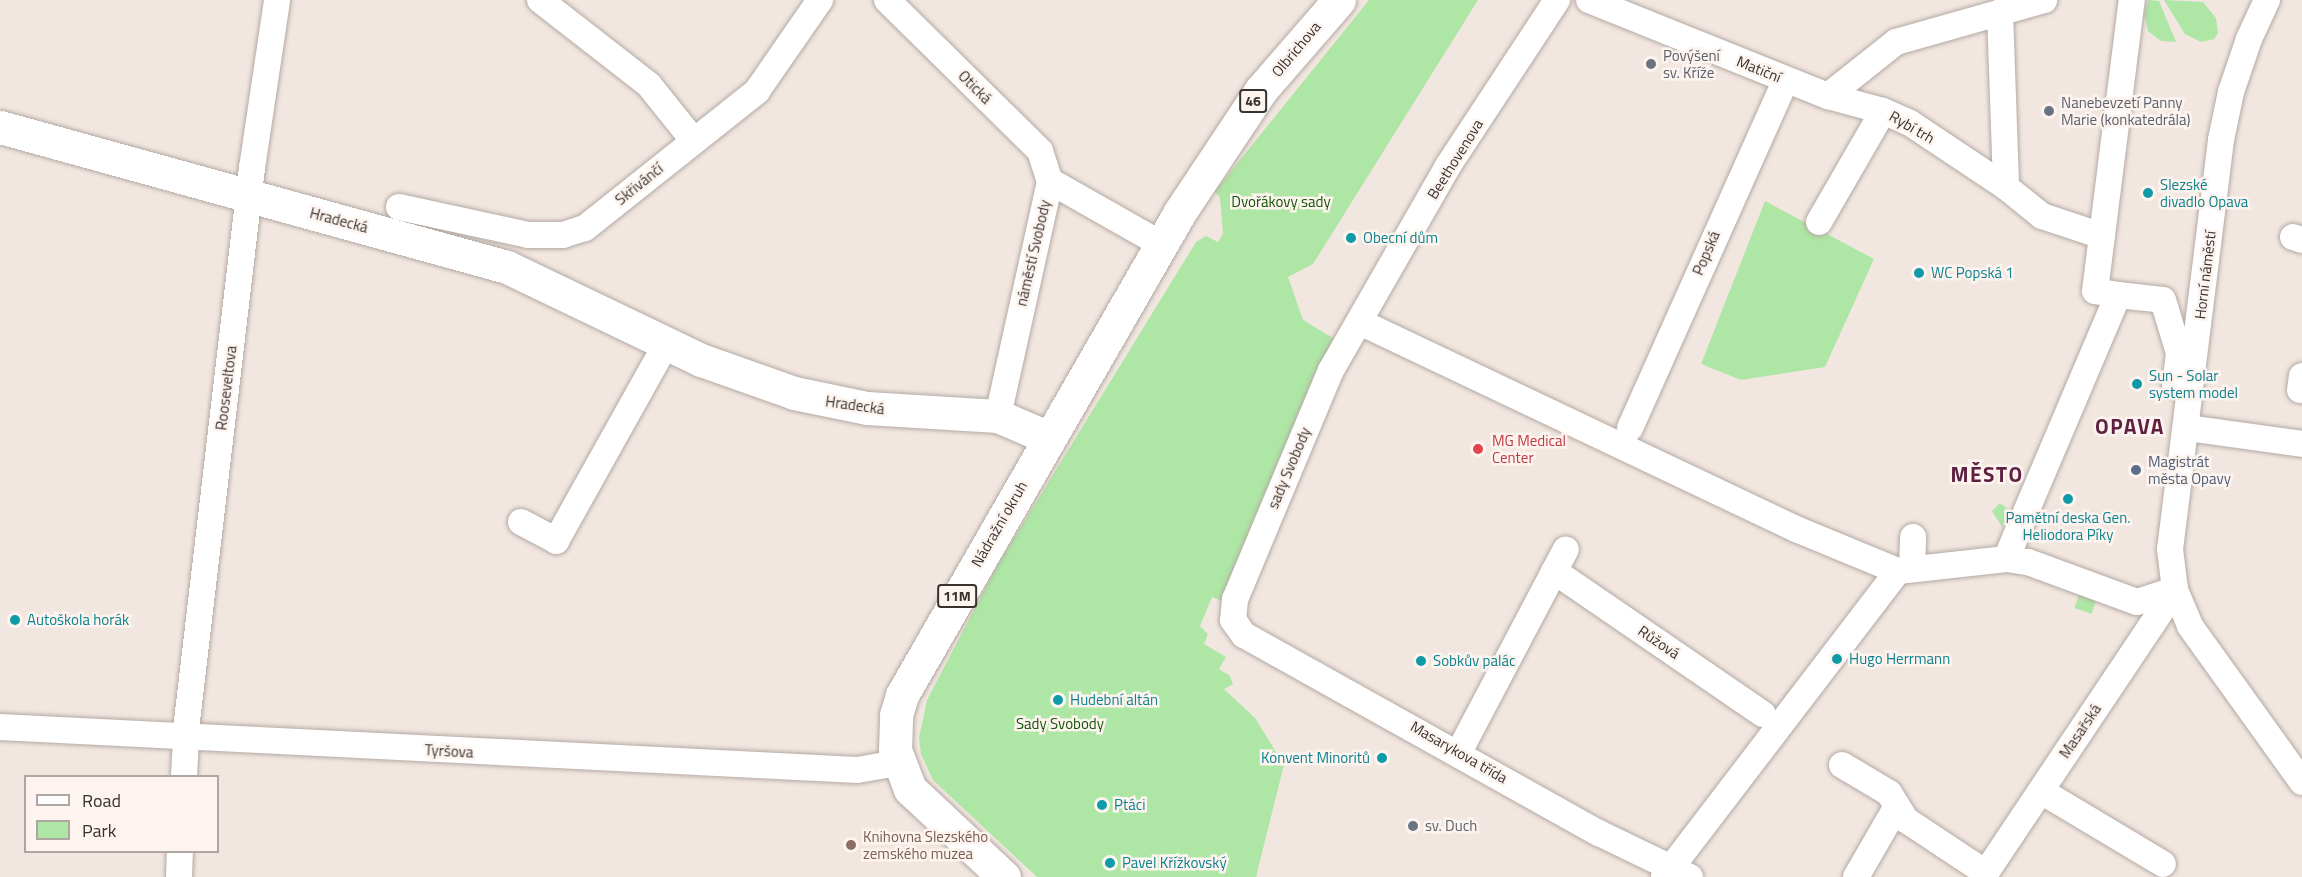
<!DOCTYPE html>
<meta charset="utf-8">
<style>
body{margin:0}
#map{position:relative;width:2302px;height:877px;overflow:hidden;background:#f2e7e0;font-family:"Titillium Web",sans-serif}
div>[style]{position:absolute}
.green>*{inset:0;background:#aee6a5;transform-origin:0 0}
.roads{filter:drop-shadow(0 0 2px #b4a9a3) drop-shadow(0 0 2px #b4a9a3)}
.minor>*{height:26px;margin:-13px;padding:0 13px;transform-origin:13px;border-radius:13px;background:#fff}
.major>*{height:33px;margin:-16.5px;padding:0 16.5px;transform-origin:16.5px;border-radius:16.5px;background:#fff}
.dots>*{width:16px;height:16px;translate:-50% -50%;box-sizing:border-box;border:3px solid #fef4ef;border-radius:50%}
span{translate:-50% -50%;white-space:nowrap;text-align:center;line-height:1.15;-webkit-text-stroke:5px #fef4ef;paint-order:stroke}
.shield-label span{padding:2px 4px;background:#fef4ef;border:2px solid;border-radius:4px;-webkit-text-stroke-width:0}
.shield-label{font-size:14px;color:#373230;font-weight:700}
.street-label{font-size:15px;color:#373230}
.worship-label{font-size:15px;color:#5b616d}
.left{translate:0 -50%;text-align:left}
.culture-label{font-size:15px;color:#0d838f}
.right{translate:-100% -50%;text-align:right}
.park-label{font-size:15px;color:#145408}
.health-label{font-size:15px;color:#be3a42}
.service-label{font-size:15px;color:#4e5e75}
.education-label{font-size:15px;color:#785e54}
.district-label{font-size:21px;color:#5e1f40;font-weight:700;letter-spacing:1.5px}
.legend{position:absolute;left:24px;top:775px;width:195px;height:78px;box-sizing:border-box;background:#fef4ef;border:2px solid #aea6a3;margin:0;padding:8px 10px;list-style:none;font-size:18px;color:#373230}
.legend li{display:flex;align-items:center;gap:12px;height:30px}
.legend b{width:30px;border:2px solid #aea6a3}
</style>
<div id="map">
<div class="green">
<div style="clip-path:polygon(1369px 0,1478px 0,1313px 264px,1288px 277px,1303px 320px,1338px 341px,1222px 601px,1212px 597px,1200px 626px,1208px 634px,1204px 644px,1226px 657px,1219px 669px,1230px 676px,1233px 684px,1224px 689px,1255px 718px,1284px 765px,1256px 877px,1037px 877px,933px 780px,921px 754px,919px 738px,927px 700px,997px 566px,1196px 242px,1206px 236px,1218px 242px,1223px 234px,1220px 198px,1215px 191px)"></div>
<div style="clip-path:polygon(2148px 0,2159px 1px,2176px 42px,2161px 41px,2148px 31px,2144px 15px)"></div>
<div style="clip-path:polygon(2164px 0,2203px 2px,2216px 18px,2218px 33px,2214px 39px,2201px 42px,2185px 34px)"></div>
<div style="clip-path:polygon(1765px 201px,1874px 259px,1825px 367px,1741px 380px,1701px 364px)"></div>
<div style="clip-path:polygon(2000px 503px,2010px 511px,2002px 527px,1992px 511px)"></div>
<div style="left:2080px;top:592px;width:18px;height:17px;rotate:19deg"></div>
</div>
<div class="roads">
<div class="minor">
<div style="left:540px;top:0;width:138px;rotate:37.9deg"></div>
<div style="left:649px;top:85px;width:70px;rotate:51.3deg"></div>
<div style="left:887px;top:0;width:215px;rotate:44.6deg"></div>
<div style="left:1040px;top:151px;width:32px;rotate:72deg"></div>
<div style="left:1557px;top:0;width:199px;rotate:123.3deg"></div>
<div style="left:1448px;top:166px;width:235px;rotate:119.8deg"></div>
<div style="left:1331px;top:370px;width:248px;rotate:112.7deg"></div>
<div style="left:1235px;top:599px;width:21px;rotate:95deg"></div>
<div style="left:1233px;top:620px;width:19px;rotate:54deg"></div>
<div style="left:1244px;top:635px;width:406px;rotate:29.2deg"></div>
<div style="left:1599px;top:833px;width:101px;rotate:25.8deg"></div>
<div style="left:1589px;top:0;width:258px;rotate:21.9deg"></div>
<div style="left:2267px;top:0;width:43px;rotate:114.8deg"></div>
<div style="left:2249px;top:39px;width:56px;rotate:108.8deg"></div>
<div style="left:2231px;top:92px;width:49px;rotate:101.8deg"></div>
<div style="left:2221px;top:140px;width:412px;rotate:97.1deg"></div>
<div style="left:2170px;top:549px;width:41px;rotate:83deg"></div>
<div style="left:2175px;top:590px;width:39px;rotate:67deg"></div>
<div style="left:2190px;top:626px;width:192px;rotate:54.3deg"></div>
<div style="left:2000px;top:12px;width:175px;rotate:88deg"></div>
<div style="left:2006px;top:187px;width:115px;rotate:-146.3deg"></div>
<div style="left:1910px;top:123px;width:30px;rotate:-156deg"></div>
<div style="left:1883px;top:111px;width:57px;rotate:-164.7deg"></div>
<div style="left:1828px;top:96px;width:87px;rotate:-38.5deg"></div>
<div style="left:1896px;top:42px;width:154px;rotate:-15.8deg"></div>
<div style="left:1050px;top:181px;width:128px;rotate:29.6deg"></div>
<div style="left:2006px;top:187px;width:46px;rotate:38.9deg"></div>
<div style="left:2042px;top:216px;width:63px;rotate:18.4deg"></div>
<div style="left:399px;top:207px;width:132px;rotate:12.2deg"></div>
<div style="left:528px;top:235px;width:35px"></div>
<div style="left:563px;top:235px;width:23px;rotate:-18deg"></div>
<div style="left:585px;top:228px;width:220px;rotate:-38.5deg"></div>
<div style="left:757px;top:91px;width:111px;rotate:-55.3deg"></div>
<div style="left:1819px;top:222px;width:128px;rotate:-60deg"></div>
<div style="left:2293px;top:237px;width:9px;rotate:18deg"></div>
<div style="left:2118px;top:295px;width:45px;rotate:6.3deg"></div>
<div style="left:2163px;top:300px;width:55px;rotate:73.2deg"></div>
<div style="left:2179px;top:353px;width:32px;rotate:97deg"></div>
<div style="left:1360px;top:322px;width:483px;rotate:25.4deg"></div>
<div style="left:1796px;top:529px;width:110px;rotate:22.4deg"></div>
<div style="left:1898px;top:571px;width:109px;rotate:-6.3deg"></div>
<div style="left:2006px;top:559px;width:22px;rotate:8deg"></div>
<div style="left:2028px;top:562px;width:116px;rotate:20.2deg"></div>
<div style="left:2137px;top:602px;width:40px;rotate:-18deg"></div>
<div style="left:2300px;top:390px;width:14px;rotate:-82deg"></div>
<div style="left:998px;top:416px;width:241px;rotate:-77.5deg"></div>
<div style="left:1630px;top:428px;width:381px;rotate:-65.9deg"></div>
<div style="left:2187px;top:428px;width:116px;rotate:7.9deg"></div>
<div style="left:521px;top:522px;width:40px;rotate:28deg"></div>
<div style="left:556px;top:541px;width:226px;rotate:-60.8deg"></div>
<div style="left:2006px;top:559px;width:287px;rotate:-67deg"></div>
<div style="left:2118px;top:295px;width:23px;rotate:-170deg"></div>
<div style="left:2095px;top:291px;width:293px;rotate:-82.8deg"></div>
<div style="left:1912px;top:569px;width:32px;rotate:-88deg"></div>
<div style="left:1554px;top:571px;width:253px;rotate:34.4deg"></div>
<div style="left:0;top:727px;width:858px;rotate:2.87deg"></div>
<div style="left:857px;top:770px;width:42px;rotate:-9.7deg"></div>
<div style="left:1459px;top:752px;width:229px;rotate:-62.2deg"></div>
<div style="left:1842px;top:765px;width:55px;rotate:30.8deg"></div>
<div style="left:1889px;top:793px;width:32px;rotate:58deg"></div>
<div style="left:1906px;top:820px;width:96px;rotate:33.5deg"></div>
<div style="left:1986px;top:873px;width:4px;rotate:90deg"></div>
<div style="left:184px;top:776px;width:55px;rotate:-86.9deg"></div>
<div style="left:187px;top:721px;width:557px;rotate:-83.3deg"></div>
<div style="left:252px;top:168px;width:170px;rotate:-81.5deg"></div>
<div style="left:2041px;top:791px;width:142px;rotate:30.9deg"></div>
<div style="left:179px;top:877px;width:25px;rotate:-88deg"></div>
<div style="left:1664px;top:877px;width:385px;rotate:-52.6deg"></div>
<div style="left:1856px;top:877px;width:82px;rotate:-60deg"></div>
<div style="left:1983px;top:877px;width:345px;rotate:-56.2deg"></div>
</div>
<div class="major">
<div style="left:0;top:127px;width:526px;rotate:15.44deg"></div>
<div style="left:507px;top:267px;width:215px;rotate:25.6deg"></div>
<div style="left:701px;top:360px;width:99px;rotate:19.5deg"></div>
<div style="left:794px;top:393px;width:75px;rotate:11.6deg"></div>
<div style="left:867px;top:408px;width:131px;rotate:3.5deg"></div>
<div style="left:998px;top:416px;width:56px;rotate:23.3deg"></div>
<div style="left:1004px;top:877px;width:129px;rotate:-136.9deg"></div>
<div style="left:910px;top:789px;width:42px;rotate:-111deg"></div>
<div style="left:895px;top:750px;width:35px;rotate:-88deg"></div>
<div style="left:896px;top:715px;width:21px;rotate:-73deg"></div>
<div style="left:902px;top:695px;width:557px;rotate:-60.08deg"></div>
<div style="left:1180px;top:212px;width:146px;rotate:-56.4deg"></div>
<div style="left:1261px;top:90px;width:119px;rotate:-49.1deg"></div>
</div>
</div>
<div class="dots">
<div style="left:1651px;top:64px;background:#6b7280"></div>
<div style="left:2049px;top:111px;background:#6b7280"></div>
<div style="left:2148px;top:193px;background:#0f9aa8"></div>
<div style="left:1351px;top:238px;background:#0f9aa8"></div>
<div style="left:1919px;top:273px;background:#0f9aa8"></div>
<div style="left:2137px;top:384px;background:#0f9aa8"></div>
<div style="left:1478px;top:449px;background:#e0444e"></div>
<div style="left:2136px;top:470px;background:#5c6f8a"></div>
<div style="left:2068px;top:499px;background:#0f9aa8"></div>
<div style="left:15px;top:620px;background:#0f9aa8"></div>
<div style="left:1837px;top:659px;background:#0f9aa8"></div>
<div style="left:1421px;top:661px;background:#0f9aa8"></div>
<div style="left:1058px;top:700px;background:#0f9aa8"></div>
<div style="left:1382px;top:758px;background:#0f9aa8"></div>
<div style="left:1102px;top:805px;background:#0f9aa8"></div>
<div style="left:1413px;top:826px;background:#6b7280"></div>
<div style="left:851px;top:845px;background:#8d6e63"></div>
<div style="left:1110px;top:863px;background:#0f9aa8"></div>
</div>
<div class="shield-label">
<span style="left:1253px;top:101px">46</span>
<span style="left:957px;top:596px">11M</span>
</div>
<div class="street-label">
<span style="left:1296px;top:49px;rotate:-50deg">Olbrichova</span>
<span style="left:1759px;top:69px;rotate:22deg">Matiční</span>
<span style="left:975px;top:87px;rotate:45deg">Otická</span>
<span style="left:1912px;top:127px;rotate:30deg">Rybí trh</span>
<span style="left:1455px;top:159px;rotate:-58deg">Beethovenova</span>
<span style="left:639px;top:184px;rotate:-39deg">Skřivánčí</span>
<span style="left:339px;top:220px;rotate:15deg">Hradecká</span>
<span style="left:1033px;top:253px;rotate:-77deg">náměstí Svobody</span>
<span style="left:1706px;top:253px;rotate:-67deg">Popská</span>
<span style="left:2205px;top:275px;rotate:-83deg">Horní náměstí</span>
<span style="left:226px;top:388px;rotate:-83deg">Rooseveltova</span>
<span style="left:855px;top:405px;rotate:8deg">Hradecká</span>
<span style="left:1289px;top:468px;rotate:-67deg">sady Svobody</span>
<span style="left:999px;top:524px;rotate:-60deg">Nádražní okruh</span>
<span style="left:1659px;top:642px;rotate:34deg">Růžová</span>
<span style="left:2080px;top:731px;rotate:-56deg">Masařská</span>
<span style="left:449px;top:751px;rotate:3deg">Tyršova</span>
<span style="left:1459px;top:752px;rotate:30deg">Masarykova třída</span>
</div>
<div class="worship-label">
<span class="left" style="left:1663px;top:64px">Povýšení<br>sv. Kříže</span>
<span class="left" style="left:2061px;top:111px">Nanebevzetí Panny<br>Marie (konkatedrála)</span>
<span class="left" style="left:1425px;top:826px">sv. Duch</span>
</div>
<div class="culture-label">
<span class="left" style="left:2160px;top:193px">Slezské<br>divadlo Opava</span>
<span class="left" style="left:1363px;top:238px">Obecní dům</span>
<span class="left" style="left:1931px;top:273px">WC Popská 1</span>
<span class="left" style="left:2149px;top:384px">Sun - Solar<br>system model</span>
<span style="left:2068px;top:526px">Pamětní deska Gen.<br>Heliodora Píky</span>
<span class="left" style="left:27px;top:620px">Autoškola horák</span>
<span class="left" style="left:1849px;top:659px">Hugo Herrmann</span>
<span class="left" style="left:1433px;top:661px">Sobkův palác</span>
<span class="left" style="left:1070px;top:700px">Hudební altán</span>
<span class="right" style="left:1370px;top:758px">Konvent Minoritů</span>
<span class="left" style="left:1114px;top:805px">Ptáci</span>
<span class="left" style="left:1122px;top:863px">Pavel Křížkovský</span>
</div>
<div class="park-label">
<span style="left:1281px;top:202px">Dvořákovy sady</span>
<span style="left:1060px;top:724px">Sady Svobody</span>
</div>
<div class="health-label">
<span class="left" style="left:1492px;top:449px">MG Medical<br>Center</span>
</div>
<div class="service-label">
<span class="left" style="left:2148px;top:470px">Magistrát<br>města Opavy</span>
</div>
<div class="education-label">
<span class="left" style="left:863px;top:845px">Knihovna Slezského<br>zemského muzea</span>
</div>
<div class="district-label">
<span style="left:2130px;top:426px">OPAVA</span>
<span style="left:1987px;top:474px">MĚSTO</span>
</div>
<ul class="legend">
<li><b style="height:8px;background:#fff"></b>Road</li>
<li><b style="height:16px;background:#aee6a5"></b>Park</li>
</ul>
</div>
